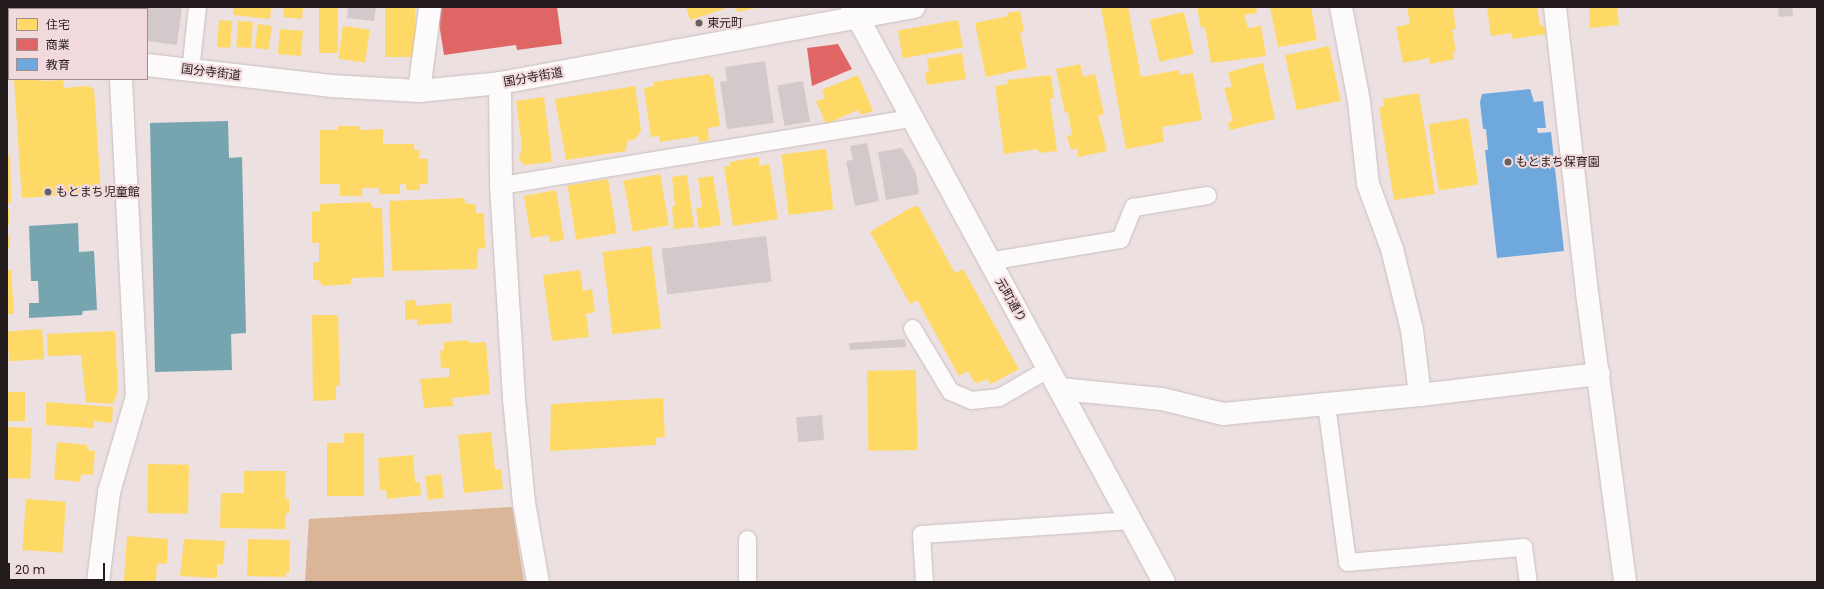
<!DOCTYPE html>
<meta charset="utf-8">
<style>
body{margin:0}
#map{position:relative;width:1824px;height:589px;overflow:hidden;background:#ece0e0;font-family:Poppins,"Noto Sans JP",sans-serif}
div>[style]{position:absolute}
.forest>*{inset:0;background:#dab597}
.homes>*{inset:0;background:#ffd966;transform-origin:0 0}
.shops>*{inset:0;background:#e06666}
.schools>*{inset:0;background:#6fa8dc}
.public>*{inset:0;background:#76a5af}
.building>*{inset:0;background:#d3c9cb;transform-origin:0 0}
.roads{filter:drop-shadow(0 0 1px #c8bebf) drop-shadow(0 0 1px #c8bebf)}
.lane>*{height:17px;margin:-8.5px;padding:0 8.5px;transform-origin:8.5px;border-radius:8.5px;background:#fcfafa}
.street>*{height:22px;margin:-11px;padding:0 11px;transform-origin:11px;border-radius:11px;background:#fcfafa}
.secondary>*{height:22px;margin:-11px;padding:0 11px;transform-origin:11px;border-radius:11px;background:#fcfafa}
.dots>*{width:11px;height:11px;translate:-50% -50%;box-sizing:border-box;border:2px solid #f2dadc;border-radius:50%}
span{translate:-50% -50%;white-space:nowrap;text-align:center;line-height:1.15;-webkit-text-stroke:4px #f2dadc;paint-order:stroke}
.poi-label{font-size:12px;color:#231b1c}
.left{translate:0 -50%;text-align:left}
.street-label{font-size:12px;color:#231b1c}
.frame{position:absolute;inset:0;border:8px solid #231b1c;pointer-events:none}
.legend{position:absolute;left:8px;top:8px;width:140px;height:72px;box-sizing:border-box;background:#f2dadc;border:1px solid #9f8e8f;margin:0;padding:5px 7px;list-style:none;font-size:12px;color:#231b1c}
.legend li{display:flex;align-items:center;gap:8px;height:20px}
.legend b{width:20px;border:1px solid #9f8e8f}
.scale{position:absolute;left:8px;top:563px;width:97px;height:18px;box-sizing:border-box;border:2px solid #231b1c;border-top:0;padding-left:5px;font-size:12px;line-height:14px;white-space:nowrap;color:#231b1c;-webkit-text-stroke:3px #f2dadc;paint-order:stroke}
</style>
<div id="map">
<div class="forest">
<div style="clip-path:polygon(512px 507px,524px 582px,305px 582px,309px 519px)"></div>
</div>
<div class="homes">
<div style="clip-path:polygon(7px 7px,28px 7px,9px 9px,9px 20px)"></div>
<div style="clip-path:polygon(79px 7px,116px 7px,78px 9px)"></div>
<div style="clip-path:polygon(234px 7px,271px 7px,270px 19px,233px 15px)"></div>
<div style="clip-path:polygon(284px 7px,303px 7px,302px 19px,283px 17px)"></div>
<div style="left:319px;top:7px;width:19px;height:46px"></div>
<div style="left:385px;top:7px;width:30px;height:50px"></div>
<div style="clip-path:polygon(686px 7px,730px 7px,690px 20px)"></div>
<div style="clip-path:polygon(736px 7px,756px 7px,756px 8px,737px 12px)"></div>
<div style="clip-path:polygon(1101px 7px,1128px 7px,1141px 77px,1179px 70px,1180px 75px,1193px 73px,1202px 120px,1162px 127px,1164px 142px,1126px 149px)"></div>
<div style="clip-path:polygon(1197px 7px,1256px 7px,1257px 13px,1244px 15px,1248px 28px,1261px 26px,1266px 56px,1211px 63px,1205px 27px,1201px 28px)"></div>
<div style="clip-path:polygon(1270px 7px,1311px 7px,1317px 40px,1278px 47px)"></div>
<div style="clip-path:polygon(1407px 7px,1462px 7px,1453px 9px,1456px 29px,1452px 29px,1456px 51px,1453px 51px,1454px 59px,1430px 64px,1429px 58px,1403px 63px,1396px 27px,1410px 24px)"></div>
<div style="clip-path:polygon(1487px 7px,1537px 7px,1540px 26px,1544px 25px,1546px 34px,1512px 39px,1512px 33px,1491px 36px)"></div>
<div style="clip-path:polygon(1589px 7px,1617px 7px,1619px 25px,1590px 28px)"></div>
<div style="clip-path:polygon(1020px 11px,1024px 31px,1020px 32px,1027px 68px,986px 77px,975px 23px,1008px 16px,1008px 13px)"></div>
<div style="left:1184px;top:12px;width:43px;height:35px;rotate:77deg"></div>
<div style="left:219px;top:20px;width:13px;height:27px;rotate:4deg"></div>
<div style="left:958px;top:20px;width:28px;height:61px;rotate:80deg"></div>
<div style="left:238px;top:21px;width:15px;height:26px;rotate:4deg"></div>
<div style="left:258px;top:24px;width:14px;height:24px;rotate:8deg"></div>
<div style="left:343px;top:26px;width:27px;height:33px;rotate:8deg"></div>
<div style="left:280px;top:29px;width:23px;height:25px;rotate:5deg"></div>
<div style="left:1329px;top:46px;width:56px;height:45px;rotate:78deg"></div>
<div style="clip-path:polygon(962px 53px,966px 79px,927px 85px,925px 72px,929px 72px,927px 59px)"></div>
<div style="clip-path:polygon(1263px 63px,1275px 119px,1230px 130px,1228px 122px,1233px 121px,1224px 88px,1232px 87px,1228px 72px)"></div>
<div style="clip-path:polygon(1080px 64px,1083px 77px,1095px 74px,1104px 114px,1098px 116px,1107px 151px,1078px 157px,1077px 148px,1071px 150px,1067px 136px,1072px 135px,1068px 112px,1065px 113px,1056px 69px)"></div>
<div style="clip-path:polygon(710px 74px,710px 77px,713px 77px,720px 126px,708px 128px,709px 140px,699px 142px,698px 136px,660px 142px,659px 136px,651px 137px,644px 88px,654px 86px,654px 82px)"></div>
<div style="clip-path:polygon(858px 75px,873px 111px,861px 115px,858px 110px,826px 124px,816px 101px,825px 98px,822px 90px)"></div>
<div style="clip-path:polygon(1051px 75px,1054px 98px,1050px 99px,1057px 151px,1039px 153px,1038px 149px,1004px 154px,995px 86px,1008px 84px,1007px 80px)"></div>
<div style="clip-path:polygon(39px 79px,42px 81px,63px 80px,64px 88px,87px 86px,94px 89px,101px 193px,22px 198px,14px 80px)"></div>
<div style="clip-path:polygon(635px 86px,641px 130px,636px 139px,627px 141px,626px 151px,566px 160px,555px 99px)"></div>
<div style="clip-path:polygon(1419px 93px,1435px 194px,1394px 200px,1379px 107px,1384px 106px,1383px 99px)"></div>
<div style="clip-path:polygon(544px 97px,552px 162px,524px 165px,519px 159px,522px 147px,516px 101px)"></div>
<div style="left:1468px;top:118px;width:67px;height:40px;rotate:81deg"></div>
<div style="clip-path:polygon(338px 126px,360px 126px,360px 130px,383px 129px,383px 144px,414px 144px,414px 150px,419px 150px,419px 159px,428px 159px,428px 184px,420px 184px,420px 190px,406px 190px,406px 184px,400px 184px,400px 194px,379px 194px,379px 188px,362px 188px,362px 196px,340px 196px,340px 184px,320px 184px,320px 130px,338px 130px)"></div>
<div style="left:826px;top:149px;width:61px;height:45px;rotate:83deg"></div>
<div style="clip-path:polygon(7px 155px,10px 155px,11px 203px,7px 203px)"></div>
<div style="clip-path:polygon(759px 157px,759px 166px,769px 164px,778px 219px,733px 226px,724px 167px,730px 166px,729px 162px)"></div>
<div style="left:660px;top:174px;width:52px;height:37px;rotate:80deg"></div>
<div style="clip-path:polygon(687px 175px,694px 227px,674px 229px,672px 207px,675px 206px,672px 177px)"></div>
<div style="clip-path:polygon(713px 176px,721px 225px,699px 229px,696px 208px,702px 207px,698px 178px)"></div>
<div style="left:608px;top:179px;width:55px;height:41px;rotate:81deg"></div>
<div style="clip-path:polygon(556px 190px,564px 240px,550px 242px,549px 235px,531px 238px,524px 196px)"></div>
<div style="clip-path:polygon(464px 198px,465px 203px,476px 205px,476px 213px,484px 213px,485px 248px,478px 249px,477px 269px,392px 271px,389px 201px)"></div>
<div style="clip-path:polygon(370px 202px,373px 208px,382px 208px,384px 277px,351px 278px,351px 284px,323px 286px,318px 280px,313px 280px,313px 263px,319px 262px,319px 243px,312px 243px,312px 212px,320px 211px,320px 204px)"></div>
<div style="clip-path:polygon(918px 206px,955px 273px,963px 269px,1019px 369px,991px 384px,987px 379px,978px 383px,974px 382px,968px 371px,959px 376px,917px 300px,910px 304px,870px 232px,910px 208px)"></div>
<div style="left:7px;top:209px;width:2px;height:16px"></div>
<div style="left:7px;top:236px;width:3px;height:12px"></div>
<div style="left:651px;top:246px;width:83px;height:49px;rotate:83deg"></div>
<div style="clip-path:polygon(7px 270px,11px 270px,14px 314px,7px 314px)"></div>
<div style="clip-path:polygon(580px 270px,583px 291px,592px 289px,595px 312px,586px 314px,589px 337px,552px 341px,543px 275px)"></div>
<div style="clip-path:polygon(415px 300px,416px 306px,451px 303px,452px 323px,417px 325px,417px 319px,405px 320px,405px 301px)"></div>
<div style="clip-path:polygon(312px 315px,338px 315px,340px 385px,336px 386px,336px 400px,313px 401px)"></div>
<div style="left:42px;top:329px;width:30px;height:35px;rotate:86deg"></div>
<div style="clip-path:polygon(115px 331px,118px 391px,113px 404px,86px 402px,81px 355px,48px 356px,47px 334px)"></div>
<div style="clip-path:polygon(468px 340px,469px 343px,486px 342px,490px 394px,452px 398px,453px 406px,424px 408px,420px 379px,449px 377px,449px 368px,441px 368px,440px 351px,444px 350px,444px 342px)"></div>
<div style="left:916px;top:370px;width:80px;height:49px;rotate:89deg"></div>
<div style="left:7px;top:392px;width:18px;height:29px"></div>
<div style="clip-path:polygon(663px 398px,665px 437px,656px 438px,656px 445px,550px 451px,551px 404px)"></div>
<div style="clip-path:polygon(46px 402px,113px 407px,112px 423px,94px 421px,93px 428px,46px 425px)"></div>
<div style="left:7px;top:427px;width:25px;height:51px;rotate:2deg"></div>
<div style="clip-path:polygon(491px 432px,495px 470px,501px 469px,503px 489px,464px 493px,458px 435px)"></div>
<div style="clip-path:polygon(344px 433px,364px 433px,364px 496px,327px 496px,327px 443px,344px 443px)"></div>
<div style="clip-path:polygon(57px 442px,87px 445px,87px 450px,95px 451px,93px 475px,81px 474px,80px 482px,54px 479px)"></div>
<div style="clip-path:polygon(413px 455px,415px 482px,420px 482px,421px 495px,387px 499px,386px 490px,380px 490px,378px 458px)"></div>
<div style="left:148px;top:464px;width:41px;height:49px;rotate:1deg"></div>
<div style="clip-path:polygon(244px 471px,286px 471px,285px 499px,289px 499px,289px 513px,286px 513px,285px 529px,220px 528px,221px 493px,244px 493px)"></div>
<div style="left:441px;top:474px;width:24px;height:16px;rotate:83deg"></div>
<div style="left:26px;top:499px;width:40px;height:51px;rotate:4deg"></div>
<div style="clip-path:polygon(127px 536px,168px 539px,167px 564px,157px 563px,156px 582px,124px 582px)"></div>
<div style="clip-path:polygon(184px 539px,225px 541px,223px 565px,217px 564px,217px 578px,180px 576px)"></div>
<div style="clip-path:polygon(248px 539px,290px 540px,289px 573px,285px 573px,286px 577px,247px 576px)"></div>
</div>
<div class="shops">
<div style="clip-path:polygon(441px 7px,557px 7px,562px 44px,517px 50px,516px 45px,444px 55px,439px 23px)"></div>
<div style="clip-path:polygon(838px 44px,852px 69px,812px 86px,807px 48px)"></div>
</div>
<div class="schools">
<div style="clip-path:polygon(1530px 89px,1534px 102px,1543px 101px,1546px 128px,1537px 128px,1538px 133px,1551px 132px,1564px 251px,1497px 258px,1485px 150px,1488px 150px,1486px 129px,1483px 129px,1480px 102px,1482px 94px)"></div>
</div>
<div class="public">
<div style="clip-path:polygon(228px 121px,229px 158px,242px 157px,246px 333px,231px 334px,232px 370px,155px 372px,150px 123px)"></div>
<div style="clip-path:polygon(78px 223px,79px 252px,94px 251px,97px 310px,83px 311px,82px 315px,29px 318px,29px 303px,39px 303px,38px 281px,31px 281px,29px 226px)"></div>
</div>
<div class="building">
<div style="clip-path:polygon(141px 7px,182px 7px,177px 45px,147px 41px,147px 9px)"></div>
<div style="clip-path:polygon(348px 7px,376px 7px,374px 21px,347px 18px)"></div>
<div style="clip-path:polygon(1778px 7px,1792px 7px,1793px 16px,1779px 17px)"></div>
<div style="clip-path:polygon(765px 61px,774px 123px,727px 129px,720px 82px,727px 81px,725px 67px)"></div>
<div style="left:803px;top:81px;width:41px;height:26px;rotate:80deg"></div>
<div style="clip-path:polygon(867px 143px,879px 201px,855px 206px,846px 161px,853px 160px,850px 146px)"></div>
<div style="clip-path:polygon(902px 148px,916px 173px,919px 194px,886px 200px,878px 152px)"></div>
<div style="left:766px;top:236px;width:46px;height:105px;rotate:83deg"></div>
<div style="clip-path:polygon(905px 339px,906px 347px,850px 350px,849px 343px)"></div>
<div style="left:822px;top:415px;width:25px;height:26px;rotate:85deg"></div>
</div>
<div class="roads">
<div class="lane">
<div style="left:58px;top:9px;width:2px;rotate:-90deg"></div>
<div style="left:190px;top:70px;width:63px;rotate:-83.7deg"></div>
<div style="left:501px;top:185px;width:416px;rotate:-9.3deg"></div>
<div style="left:988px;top:261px;width:134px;rotate:-9.5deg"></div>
<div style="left:1120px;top:239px;width:35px;rotate:-68deg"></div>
<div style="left:1133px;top:207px;width:75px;rotate:-9.2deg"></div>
<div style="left:912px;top:328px;width:74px;rotate:58.9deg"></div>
<div style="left:950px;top:391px;width:23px;rotate:23deg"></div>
<div style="left:971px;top:400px;width:28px;rotate:-6deg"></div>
<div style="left:999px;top:397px;width:58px;rotate:-30.1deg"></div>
<div style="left:1326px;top:404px;width:159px;rotate:82.4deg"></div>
<div style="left:1347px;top:562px;width:177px;rotate:-4.9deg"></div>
<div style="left:1523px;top:547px;width:35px;rotate:82deg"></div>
<div style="left:747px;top:539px;width:43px;rotate:90deg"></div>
<div style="left:924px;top:582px;width:48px;rotate:-93.6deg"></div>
<div style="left:921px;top:534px;width:210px;rotate:-3.8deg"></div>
</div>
<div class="street">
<div style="left:852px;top:7px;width:654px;rotate:61.52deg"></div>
<div style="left:1341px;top:7px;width:96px;rotate:79.2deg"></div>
<div style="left:1359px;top:101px;width:83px;rotate:83.8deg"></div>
<div style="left:1368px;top:184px;width:69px;rotate:69.7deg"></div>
<div style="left:1392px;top:249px;width:83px;rotate:76.1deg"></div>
<div style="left:1412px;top:330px;width:65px;rotate:83deg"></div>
<div style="left:1555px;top:7px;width:295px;rotate:83.6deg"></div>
<div style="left:1588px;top:300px;width:284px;rotate:82.5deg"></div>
<div style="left:500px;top:83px;width:102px;rotate:89.4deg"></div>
<div style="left:501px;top:185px;width:214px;rotate:86.5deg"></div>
<div style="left:514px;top:399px;width:104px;rotate:84.5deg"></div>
<div style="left:524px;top:503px;width:80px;rotate:80deg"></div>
<div style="left:419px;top:91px;width:85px;rotate:-82.5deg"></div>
<div style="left:1061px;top:389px;width:101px;rotate:5.7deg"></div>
<div style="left:1162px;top:399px;width:63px;rotate:13.8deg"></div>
<div style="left:1223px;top:414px;width:198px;rotate:-5.5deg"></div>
<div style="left:1420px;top:395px;width:180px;rotate:-6.7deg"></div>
<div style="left:98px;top:582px;width:91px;rotate:-83deg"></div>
<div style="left:109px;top:492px;width:100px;rotate:-73.7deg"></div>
<div style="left:137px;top:396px;width:317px;rotate:-92.9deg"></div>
</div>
<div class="secondary">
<div style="left:7px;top:45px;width:2px;rotate:27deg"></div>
<div style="left:147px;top:65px;width:185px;rotate:6.5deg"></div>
<div style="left:331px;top:86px;width:88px;rotate:3.3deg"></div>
<div style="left:419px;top:91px;width:81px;rotate:-5.6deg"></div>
<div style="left:500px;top:83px;width:421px;rotate:-10.4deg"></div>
</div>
</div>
<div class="dots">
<div style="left:699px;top:23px;background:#696061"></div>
<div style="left:1508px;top:162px;background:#696061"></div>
<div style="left:48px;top:192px;background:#696061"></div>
</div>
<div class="poi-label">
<span class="left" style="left:707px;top:23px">東元町</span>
<span class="left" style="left:1516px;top:162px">もとまち保育園</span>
<span class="left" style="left:56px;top:192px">もとまち児童館</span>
</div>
<div class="street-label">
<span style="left:211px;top:72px;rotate:7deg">国分寺街道</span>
<span style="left:533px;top:77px;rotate:-10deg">国分寺街道</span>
<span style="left:1011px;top:300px;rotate:60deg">元町通り</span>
</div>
<div class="frame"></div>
<ul class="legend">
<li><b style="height:11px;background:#ffd966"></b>住宅</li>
<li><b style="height:11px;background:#e06666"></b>商業</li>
<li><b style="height:11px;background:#6fa8dc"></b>教育</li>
</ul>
<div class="scale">20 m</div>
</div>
